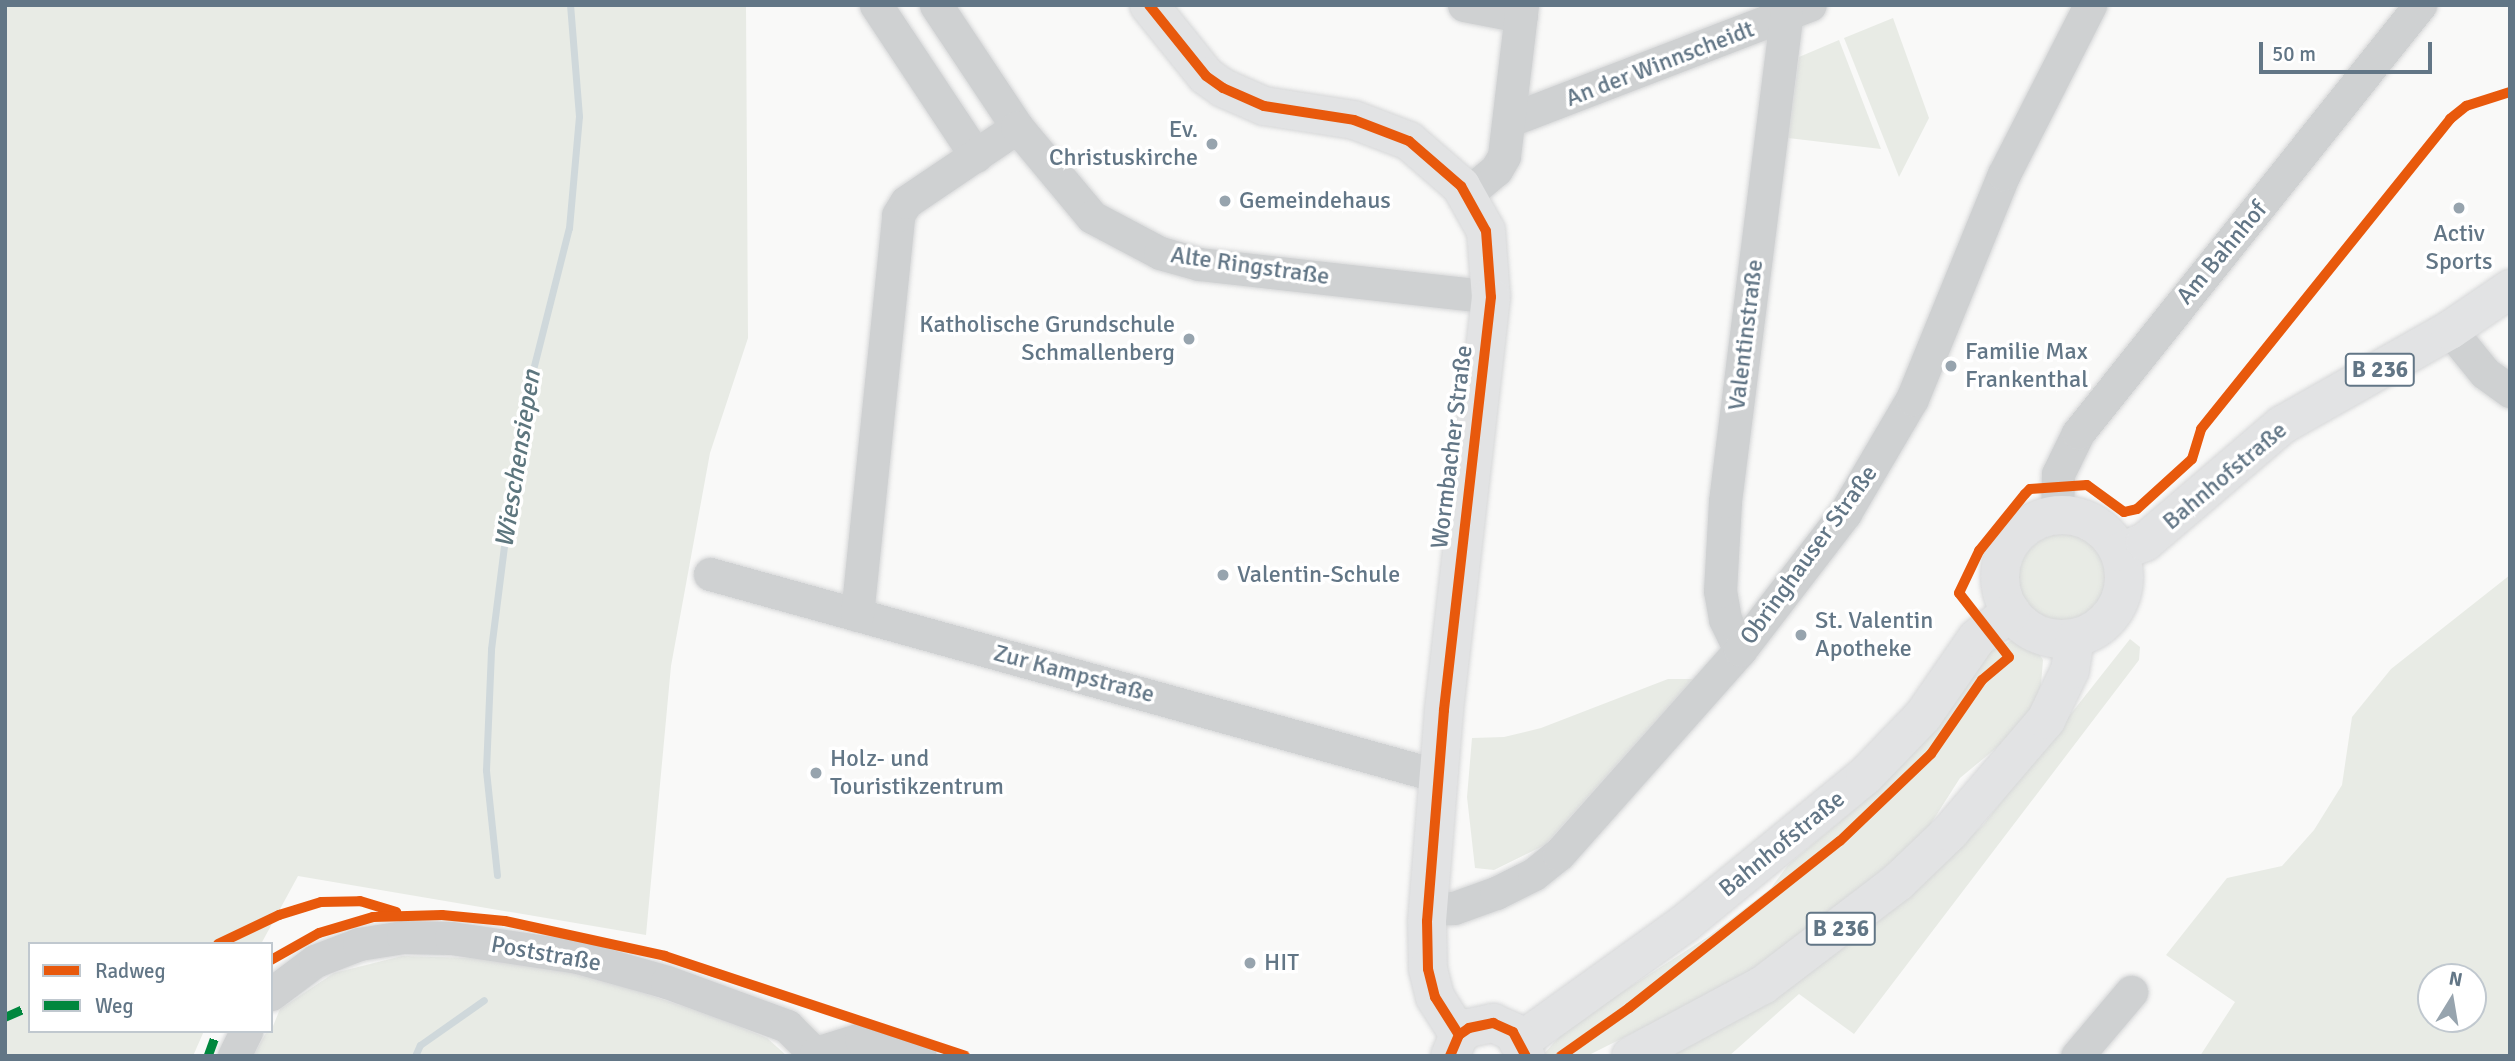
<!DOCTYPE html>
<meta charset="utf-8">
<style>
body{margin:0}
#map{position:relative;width:2515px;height:1061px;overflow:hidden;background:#f9f9f8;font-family:Signika,sans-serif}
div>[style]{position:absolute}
.green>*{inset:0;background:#e8ebe5}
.round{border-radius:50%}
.stream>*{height:7px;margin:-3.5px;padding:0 3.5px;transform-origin:3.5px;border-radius:3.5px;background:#cfd8db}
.roads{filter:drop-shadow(0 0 2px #d6d7d8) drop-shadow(0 0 2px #d6d7d8)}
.minor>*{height:33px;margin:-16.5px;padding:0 16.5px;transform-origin:16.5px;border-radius:16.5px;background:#cfd1d2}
.major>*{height:38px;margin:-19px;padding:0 19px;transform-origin:19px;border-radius:19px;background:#e2e3e4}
.major>.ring{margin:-19px;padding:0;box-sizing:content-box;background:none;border:38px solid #e2e3e4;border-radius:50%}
.quiet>*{height:9px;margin-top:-4.5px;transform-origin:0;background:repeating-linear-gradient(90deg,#00873e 0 18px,transparent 0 27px)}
.cycleway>*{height:10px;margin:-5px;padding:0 5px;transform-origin:5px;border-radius:5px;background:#e8590c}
.dots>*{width:19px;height:19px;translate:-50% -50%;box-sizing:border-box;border:4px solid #fff;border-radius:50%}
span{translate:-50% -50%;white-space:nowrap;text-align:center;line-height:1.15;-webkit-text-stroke:7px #fff;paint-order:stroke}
.shield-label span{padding:2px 5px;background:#fff;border:2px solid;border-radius:5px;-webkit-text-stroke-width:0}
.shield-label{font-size:23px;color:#627686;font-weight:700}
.street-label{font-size:24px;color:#627686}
.poi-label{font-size:24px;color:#627686}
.right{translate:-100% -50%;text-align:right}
.left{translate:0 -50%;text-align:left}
.water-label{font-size:26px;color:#5d767e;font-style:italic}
.frame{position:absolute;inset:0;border:7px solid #627686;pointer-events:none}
.legend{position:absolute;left:28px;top:942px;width:245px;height:91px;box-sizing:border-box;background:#fff;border:2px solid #c0c8cf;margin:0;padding:9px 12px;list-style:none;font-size:21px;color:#627686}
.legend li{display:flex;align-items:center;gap:14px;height:35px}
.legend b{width:35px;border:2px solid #c0c8cf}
.north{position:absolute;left:2417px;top:963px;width:70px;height:70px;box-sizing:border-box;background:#fff;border:2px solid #c0c8cf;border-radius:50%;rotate:11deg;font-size:19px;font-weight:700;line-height:28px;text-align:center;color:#627686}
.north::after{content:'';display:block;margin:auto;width:24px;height:32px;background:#97a4ae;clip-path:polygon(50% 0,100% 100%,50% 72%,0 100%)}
.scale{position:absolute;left:2259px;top:42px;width:173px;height:32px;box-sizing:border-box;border:4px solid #627686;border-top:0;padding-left:9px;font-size:21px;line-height:24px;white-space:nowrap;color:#627686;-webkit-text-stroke:5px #fff;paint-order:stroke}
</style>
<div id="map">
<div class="green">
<div style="clip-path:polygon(5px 5px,746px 5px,748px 338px,710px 453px,671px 666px,646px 935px,298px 876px,261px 944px,30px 944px,30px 1031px,204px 1031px,193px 1056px,5px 1056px)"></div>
<div style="clip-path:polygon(1893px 18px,1929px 118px,1899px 177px,1844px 38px)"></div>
<div style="clip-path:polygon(1839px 40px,1881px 149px,1788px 138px,1799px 57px)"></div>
<div class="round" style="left:2019px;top:534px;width:88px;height:88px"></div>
<div style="clip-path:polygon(evenodd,2510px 575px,2510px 1056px,2200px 1056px,2235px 1002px,2166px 955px,2227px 878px,2282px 866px,2314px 830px,2342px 785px,2352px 717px,2391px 669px,2510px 575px,2431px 977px,2473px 977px,2473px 1019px,2431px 1019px,2431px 977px)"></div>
<div style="clip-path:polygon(2014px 639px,2035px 647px,2043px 660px,2041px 685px,2032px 709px,2007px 739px,1960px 778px,1923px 836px,1766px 966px,1587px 1056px,1542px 1056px,1569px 1026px,1709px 936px,1771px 888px,1788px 865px,1862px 803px,1991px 651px)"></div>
<div style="clip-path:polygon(2130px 639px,2140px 647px,2139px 660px,1854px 1034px,1799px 994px,1729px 1056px,1672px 1056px,1918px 884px,1983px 825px)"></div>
<div style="clip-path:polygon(1668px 679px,1693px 679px,1545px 845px,1494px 870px,1475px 868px,1467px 797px,1472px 738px,1504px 737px,1541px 728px)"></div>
<div style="clip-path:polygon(402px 956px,473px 958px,589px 975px,713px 1016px,767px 1038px,787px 1056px,253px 1056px,267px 1031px,271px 1031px,280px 1009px,334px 973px)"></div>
</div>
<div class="stream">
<div style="left:497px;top:875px;width:106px;rotate:-96deg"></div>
<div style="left:486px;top:770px;width:121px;rotate:-87.6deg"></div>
<div style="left:491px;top:649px;width:230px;rotate:-82.8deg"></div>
<div style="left:520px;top:421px;width:199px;rotate:-75.8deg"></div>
<div style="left:569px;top:228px;width:112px;rotate:-84.9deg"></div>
<div style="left:579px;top:116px;width:111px;rotate:-94.6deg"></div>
<div style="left:415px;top:1056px;width:12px;rotate:-66deg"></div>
<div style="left:420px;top:1045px;width:78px;rotate:-35.1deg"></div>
</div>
<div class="roads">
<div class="minor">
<div style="left:876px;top:5px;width:181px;rotate:56.5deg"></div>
<div style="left:936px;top:5px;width:146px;rotate:56.4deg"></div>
<div style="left:1464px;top:5px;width:58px;rotate:10.9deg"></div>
<div style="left:1510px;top:120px;width:321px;rotate:-21deg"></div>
<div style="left:1467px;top:194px;width:38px;rotate:-40deg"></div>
<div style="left:1496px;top:170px;width:16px;rotate:-60deg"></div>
<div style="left:1504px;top:156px;width:152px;rotate:-83.2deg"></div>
<div style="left:2450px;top:330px;width:55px;rotate:50.9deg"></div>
<div style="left:2485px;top:373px;width:31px;rotate:36deg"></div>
<div style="left:2057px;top:515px;width:41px;rotate:-88.6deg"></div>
<div style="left:2058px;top:474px;width:46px;rotate:-64deg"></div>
<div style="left:2078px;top:433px;width:548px;rotate:-51.37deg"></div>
<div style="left:710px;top:574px;width:756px;rotate:15.49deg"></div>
<div style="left:857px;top:615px;width:402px;rotate:-84.1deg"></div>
<div style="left:898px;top:215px;width:15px;rotate:-58deg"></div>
<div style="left:906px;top:202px;width:134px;rotate:-34deg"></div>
<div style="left:1017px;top:127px;width:117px;rotate:50.2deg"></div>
<div style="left:1092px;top:217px;width:77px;rotate:27.9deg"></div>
<div style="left:1160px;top:253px;width:41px;rotate:15.8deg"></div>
<div style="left:1199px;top:264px;width:294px;rotate:6.4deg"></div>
<div style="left:1740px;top:650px;width:34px;rotate:-116deg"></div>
<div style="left:1725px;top:619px;width:28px;rotate:-100deg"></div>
<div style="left:1720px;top:591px;width:90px;rotate:-86.8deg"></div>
<div style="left:1725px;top:501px;width:488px;rotate:-82.8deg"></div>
<div style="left:1428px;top:909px;width:26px;rotate:-2deg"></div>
<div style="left:1454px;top:908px;width:45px;rotate:-19.7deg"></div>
<div style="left:1496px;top:893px;width:42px;rotate:-26.6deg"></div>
<div style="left:1534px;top:874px;width:32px;rotate:-39deg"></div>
<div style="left:1559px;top:854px;width:273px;rotate:-48.4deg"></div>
<div style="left:1740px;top:650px;width:173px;rotate:-52.5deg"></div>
<div style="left:1845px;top:513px;width:132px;rotate:-59.6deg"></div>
<div style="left:1912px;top:399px;width:243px;rotate:-67.8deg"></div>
<div style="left:2004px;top:174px;width:190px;rotate:-63deg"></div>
<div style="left:271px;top:994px;width:55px;rotate:-36.9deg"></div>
<div style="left:315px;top:961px;width:47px;rotate:-21.1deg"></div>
<div style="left:359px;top:944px;width:45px;rotate:-9deg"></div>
<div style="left:403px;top:937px;width:48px;rotate:1.2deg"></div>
<div style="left:451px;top:938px;width:128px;rotate:8.5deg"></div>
<div style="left:578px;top:957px;width:92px;rotate:15.7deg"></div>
<div style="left:667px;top:982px;width:128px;rotate:20.1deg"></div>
<div style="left:787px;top:1026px;width:42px;rotate:45deg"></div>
<div style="left:816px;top:1053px;width:47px;rotate:-17.3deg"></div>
<div style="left:861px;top:1039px;width:61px;rotate:16.1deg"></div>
<div style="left:234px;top:1056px;width:28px;rotate:-64deg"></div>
<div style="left:2077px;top:1056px;width:84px;rotate:-49.8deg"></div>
</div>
<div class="major">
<div style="left:1149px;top:5px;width:91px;rotate:51.2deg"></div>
<div style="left:1206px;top:76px;width:21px;rotate:35deg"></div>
<div style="left:1223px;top:88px;width:45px;rotate:23.7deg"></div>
<div style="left:1264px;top:106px;width:91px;rotate:8.8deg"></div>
<div style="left:1354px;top:120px;width:59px;rotate:20.9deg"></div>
<div style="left:1409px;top:141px;width:69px;rotate:40.9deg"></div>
<div style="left:1461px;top:186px;width:51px;rotate:60.9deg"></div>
<div style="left:1486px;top:231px;width:66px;rotate:85.7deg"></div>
<div style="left:1491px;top:297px;width:416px;rotate:96.5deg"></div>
<div style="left:1444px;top:710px;width:212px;rotate:94.6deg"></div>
<div style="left:1427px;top:921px;width:48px;rotate:88.8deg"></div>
<div style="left:1428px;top:969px;width:29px;rotate:76deg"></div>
<div style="left:1435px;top:997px;width:45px;rotate:57.7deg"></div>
<div class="ring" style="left:2000px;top:515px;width:86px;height:86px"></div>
<div style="left:2119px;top:552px;width:28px;rotate:-21deg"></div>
<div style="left:2145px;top:542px;width:180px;rotate:-40.5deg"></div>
<div style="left:2282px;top:425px;width:193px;rotate:-29.5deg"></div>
<div style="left:2450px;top:330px;width:73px;rotate:-34.3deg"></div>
<div style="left:1521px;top:1041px;width:201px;rotate:-35.7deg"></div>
<div style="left:1684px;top:924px;width:234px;rotate:-39.3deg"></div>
<div style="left:1865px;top:776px;width:83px;rotate:-46deg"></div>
<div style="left:1923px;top:716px;width:95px;rotate:-55.3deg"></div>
<div style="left:1977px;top:638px;width:43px;rotate:-37.4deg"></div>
<div style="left:1450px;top:1056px;width:23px;rotate:-67deg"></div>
<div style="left:1459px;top:1035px;width:12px;rotate:-35deg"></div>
<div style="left:1469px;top:1028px;width:25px;rotate:-12deg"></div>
<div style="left:1493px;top:1023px;width:22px;rotate:24deg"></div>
<div style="left:1513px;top:1032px;width:27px;rotate:62deg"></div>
<div style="left:1631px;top:1056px;width:150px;rotate:-28.3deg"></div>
<div style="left:1763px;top:985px;width:170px;rotate:-37.3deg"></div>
<div style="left:1898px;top:882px;width:72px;rotate:-43.9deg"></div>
<div style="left:1950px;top:832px;width:148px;rotate:-49.4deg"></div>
<div style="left:2046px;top:720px;width:55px;rotate:-64.4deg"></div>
<div style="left:2070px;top:670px;width:32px;rotate:-81deg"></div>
</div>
</div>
<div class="quiet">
<div style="left:5px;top:1017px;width:27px;rotate:-24deg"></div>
<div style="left:208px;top:1056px;width:27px;rotate:-70deg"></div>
</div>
<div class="cycleway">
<div style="left:1149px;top:5px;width:91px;rotate:51.2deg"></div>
<div style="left:1206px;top:76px;width:21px;rotate:35deg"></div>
<div style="left:1223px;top:88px;width:45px;rotate:23.7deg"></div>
<div style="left:1264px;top:106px;width:91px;rotate:8.8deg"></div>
<div style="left:1354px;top:120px;width:59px;rotate:20.9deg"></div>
<div style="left:1409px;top:141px;width:69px;rotate:40.9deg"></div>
<div style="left:1461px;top:186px;width:51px;rotate:60.9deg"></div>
<div style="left:1486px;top:231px;width:66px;rotate:85.7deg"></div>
<div style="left:1491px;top:297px;width:416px;rotate:96.5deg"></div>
<div style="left:1444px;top:710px;width:212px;rotate:94.6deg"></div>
<div style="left:1427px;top:921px;width:48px;rotate:88.8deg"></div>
<div style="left:1428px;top:969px;width:29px;rotate:76deg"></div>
<div style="left:1435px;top:997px;width:45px;rotate:57.7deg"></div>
<div style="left:218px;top:944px;width:68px;rotate:-25.4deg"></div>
<div style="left:279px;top:915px;width:44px;rotate:-17.2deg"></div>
<div style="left:321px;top:902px;width:39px;rotate:-1deg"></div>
<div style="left:360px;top:901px;width:38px;rotate:17deg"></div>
<div style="left:271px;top:960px;width:55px;rotate:-29.4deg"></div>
<div style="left:319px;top:933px;width:56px;rotate:-16.5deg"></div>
<div style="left:373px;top:917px;width:69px;rotate:-1.7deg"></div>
<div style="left:442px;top:915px;width:63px;rotate:5.4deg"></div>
<div style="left:505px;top:921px;width:164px;rotate:12.3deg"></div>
<div style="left:665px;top:956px;width:316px;rotate:18.4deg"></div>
<div style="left:1450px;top:1056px;width:23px;rotate:-67deg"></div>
<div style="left:1459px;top:1035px;width:12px;rotate:-35deg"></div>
<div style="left:1469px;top:1028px;width:25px;rotate:-12deg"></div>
<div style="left:1493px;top:1023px;width:22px;rotate:24deg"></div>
<div style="left:1513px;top:1032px;width:27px;rotate:62deg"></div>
<div style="left:1561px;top:1056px;width:83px;rotate:-35.2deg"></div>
<div style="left:1629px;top:1008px;width:269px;rotate:-38.4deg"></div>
<div style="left:1840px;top:841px;width:126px;rotate:-43.7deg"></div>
<div style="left:1931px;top:754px;width:90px;rotate:-55.4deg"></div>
<div style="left:1982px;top:680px;width:35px;rotate:-40deg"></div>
<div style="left:2009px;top:657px;width:81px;rotate:-128deg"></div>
<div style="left:1959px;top:593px;width:47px;rotate:-64.5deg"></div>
<div style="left:1979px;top:551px;width:73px;rotate:-51.1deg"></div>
<div style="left:2025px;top:494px;width:7px;rotate:-45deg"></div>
<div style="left:2030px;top:489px;width:57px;rotate:-4deg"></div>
<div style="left:2087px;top:485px;width:46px;rotate:36.1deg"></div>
<div style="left:2124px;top:512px;width:13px;rotate:-13deg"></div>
<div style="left:2137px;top:509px;width:74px;rotate:-42.3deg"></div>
<div style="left:2192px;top:459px;width:31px;rotate:-73deg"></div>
<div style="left:2201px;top:429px;width:398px;rotate:-51.2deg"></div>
<div style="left:2450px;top:119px;width:21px;rotate:-39deg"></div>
<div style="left:2466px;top:106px;width:46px;rotate:-17.7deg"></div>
</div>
<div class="dots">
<div style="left:1212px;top:144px;background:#97a4ae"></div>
<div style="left:1225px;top:201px;background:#97a4ae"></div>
<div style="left:2459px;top:208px;background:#97a4ae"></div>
<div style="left:1189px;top:339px;background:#97a4ae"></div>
<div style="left:1951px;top:366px;background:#97a4ae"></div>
<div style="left:1223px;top:575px;background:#97a4ae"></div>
<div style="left:1801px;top:635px;background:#97a4ae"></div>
<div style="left:816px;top:773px;background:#97a4ae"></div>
<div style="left:1250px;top:963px;background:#97a4ae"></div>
</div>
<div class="shield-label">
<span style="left:2380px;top:370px">B 236</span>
<span style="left:1841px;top:929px">B 236</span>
</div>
<div class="street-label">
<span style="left:1660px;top:64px;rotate:-21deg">An der Winnscheidt</span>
<span style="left:2222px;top:253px;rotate:-50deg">Am Bahnhof</span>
<span style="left:1250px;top:266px;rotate:8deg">Alte Ringstraße</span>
<span style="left:1746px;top:335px;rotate:-83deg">Valentinstraße</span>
<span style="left:1452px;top:447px;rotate:-83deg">Wormbacher Straße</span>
<span style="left:2225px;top:476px;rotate:-40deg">Bahnhofstraße</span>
<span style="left:1809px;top:555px;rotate:-54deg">Obringhauser Straße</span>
<span style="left:1074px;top:674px;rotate:15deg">Zur Kampstraße</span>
<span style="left:1782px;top:844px;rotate:-39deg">Bahnhofstraße</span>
<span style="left:546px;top:954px;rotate:10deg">Poststraße</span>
</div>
<div class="poi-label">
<span class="right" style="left:1198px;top:144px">Ev.<br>Christuskirche</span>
<span class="left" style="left:1239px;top:201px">Gemeindehaus</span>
<span style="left:2459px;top:248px">Activ<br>Sports</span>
<span class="right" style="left:1175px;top:339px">Katholische Grundschule<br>Schmallenberg</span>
<span class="left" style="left:1965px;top:366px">Familie Max<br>Frankenthal</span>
<span class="left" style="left:1237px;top:575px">Valentin-Schule</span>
<span class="left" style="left:1815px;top:635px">St. Valentin<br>Apotheke</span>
<span class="left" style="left:830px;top:773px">Holz- und<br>Touristikzentrum</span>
<span class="left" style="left:1264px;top:963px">HIT</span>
</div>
<div class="water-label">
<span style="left:519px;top:459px;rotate:-81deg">Wieschensiepen</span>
</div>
<div class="frame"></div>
<ul class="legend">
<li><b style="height:9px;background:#e8590c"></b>Radweg</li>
<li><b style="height:9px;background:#00873e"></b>Weg</li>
</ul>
<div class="north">N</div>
<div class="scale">50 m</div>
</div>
